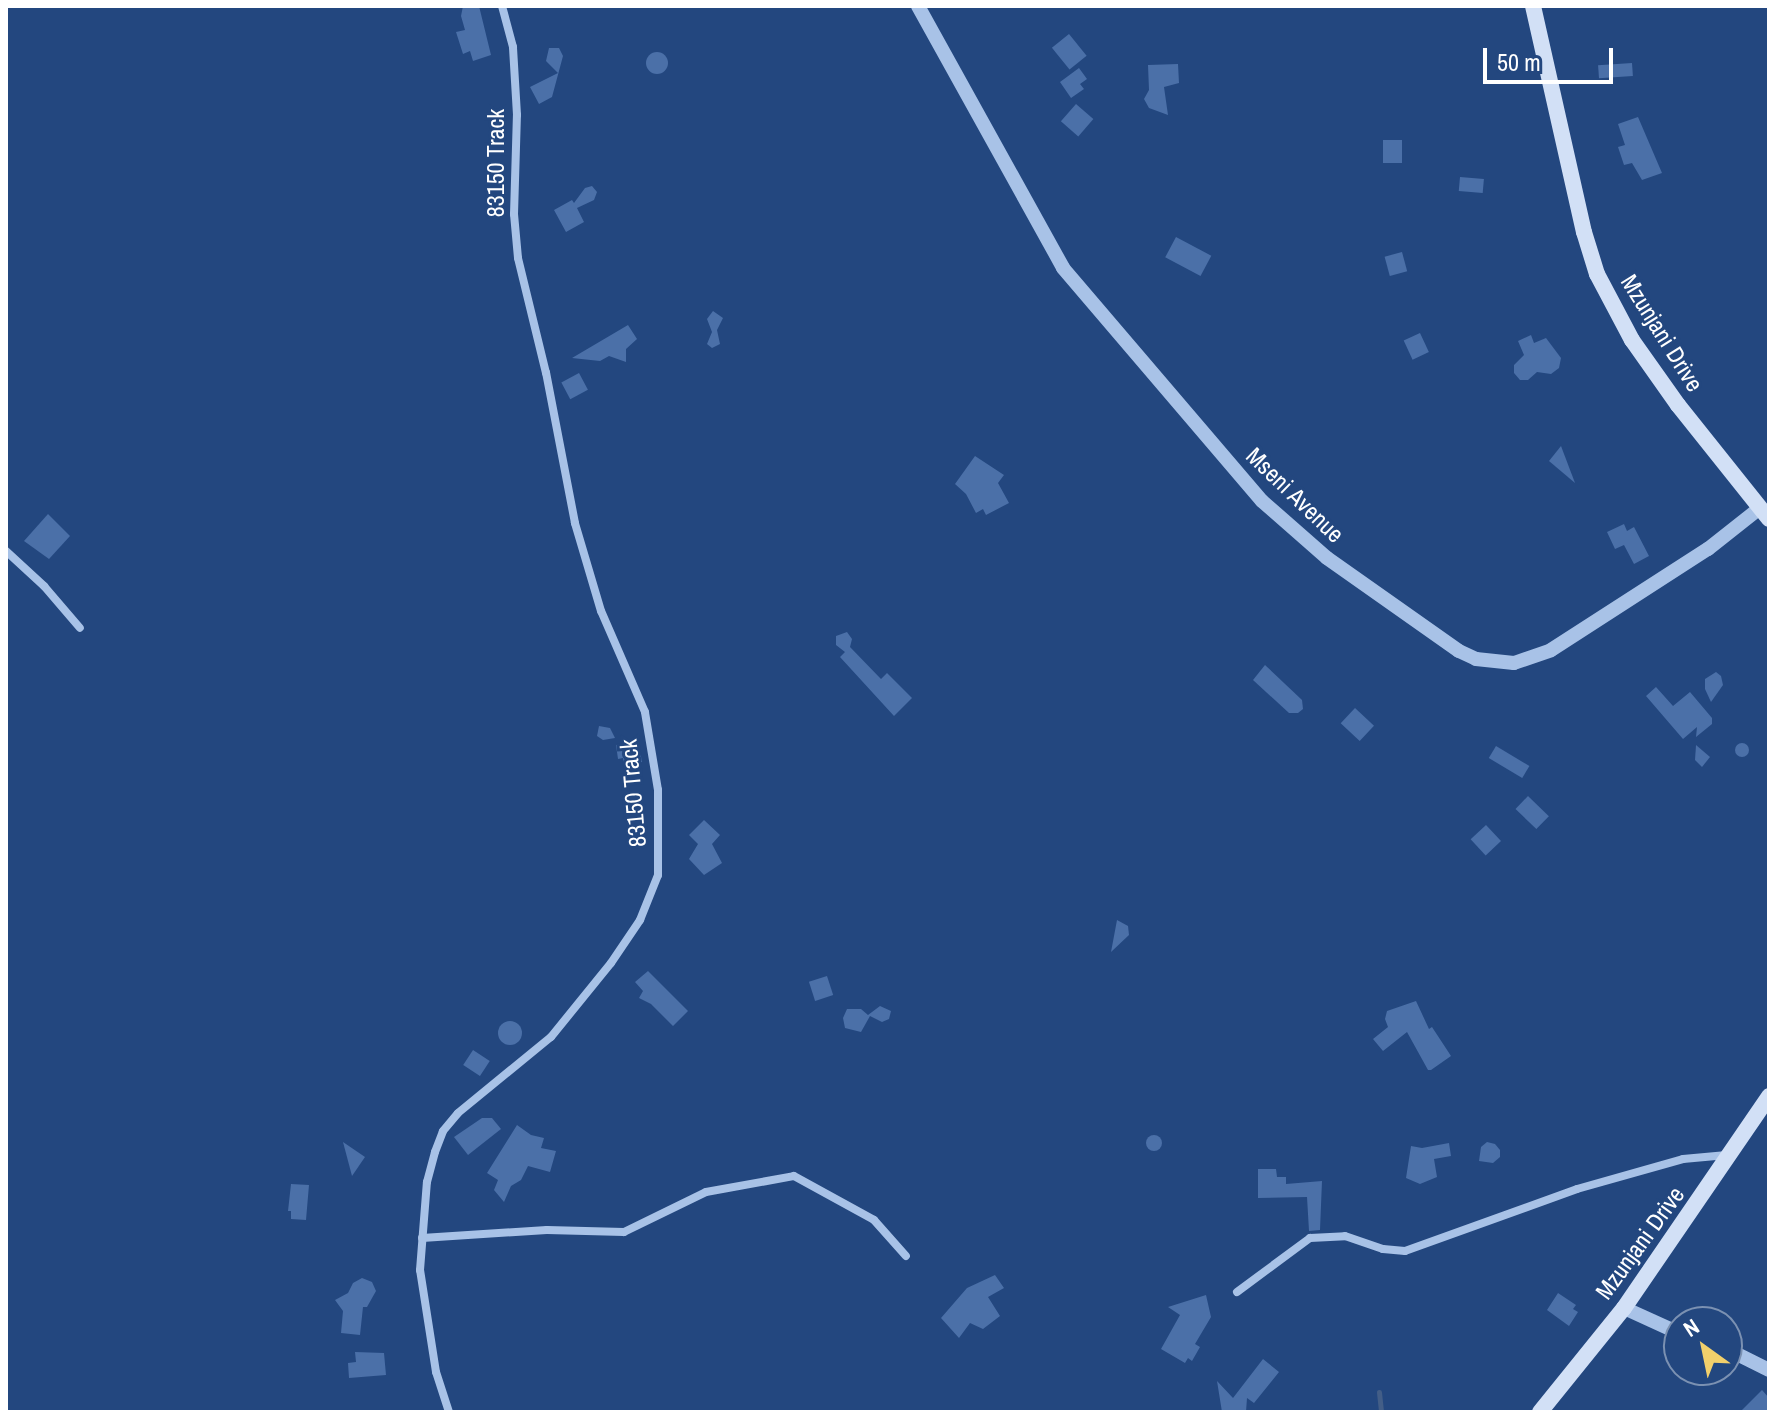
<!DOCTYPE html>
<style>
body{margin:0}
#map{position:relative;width:1775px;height:1418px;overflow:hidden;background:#23477f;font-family:"Archivo Narrow",sans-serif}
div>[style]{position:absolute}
.stream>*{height:5px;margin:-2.5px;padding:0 2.5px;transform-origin:2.5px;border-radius:2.5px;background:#435e87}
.building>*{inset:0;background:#4b70a8;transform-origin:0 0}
.round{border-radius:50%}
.minor>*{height:8px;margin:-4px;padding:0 4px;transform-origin:4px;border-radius:4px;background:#a8c2e7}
.tertiary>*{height:14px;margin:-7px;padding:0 7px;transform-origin:7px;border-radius:7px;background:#a8c2e7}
.secondary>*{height:16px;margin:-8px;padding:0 8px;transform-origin:8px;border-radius:8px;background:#d2e0f6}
span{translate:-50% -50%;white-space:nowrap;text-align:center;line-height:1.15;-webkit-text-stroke:6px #23477f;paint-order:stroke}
.street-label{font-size:24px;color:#fff}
.frame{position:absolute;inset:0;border:8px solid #fff;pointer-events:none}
.north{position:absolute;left:1663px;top:1306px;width:80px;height:80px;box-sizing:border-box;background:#23477f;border:2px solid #7b91b2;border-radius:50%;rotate:327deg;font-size:22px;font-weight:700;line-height:32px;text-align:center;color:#fff}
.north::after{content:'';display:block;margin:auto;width:28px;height:36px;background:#f2d06b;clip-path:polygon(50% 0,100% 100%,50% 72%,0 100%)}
.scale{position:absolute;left:1483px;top:48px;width:130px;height:36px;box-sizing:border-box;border:4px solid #fff;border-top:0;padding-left:10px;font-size:24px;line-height:28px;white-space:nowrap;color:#fff;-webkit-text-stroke:6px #23477f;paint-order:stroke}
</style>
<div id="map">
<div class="stream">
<div style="left:1379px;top:1392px;width:20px;rotate:84deg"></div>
</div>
<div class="building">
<div style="clip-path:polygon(463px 6px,479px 6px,491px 55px,473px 61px,470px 51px,463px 54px,456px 32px,465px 30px,461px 16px)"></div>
<div style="left:1069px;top:34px;width:28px;height:22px;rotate:51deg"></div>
<div style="clip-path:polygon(549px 48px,559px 48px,563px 56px,552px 97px,539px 104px,530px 87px,558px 73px,546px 61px)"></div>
<div class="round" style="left:646px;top:52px;width:22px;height:22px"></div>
<div style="left:1632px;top:63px;width:13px;height:34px;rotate:86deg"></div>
<div style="clip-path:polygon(1178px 64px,1179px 83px,1164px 87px,1168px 115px,1149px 108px,1144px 99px,1149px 90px,1148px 65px)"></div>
<div style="clip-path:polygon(1079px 68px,1087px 79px,1080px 84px,1084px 89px,1071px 98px,1060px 82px)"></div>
<div style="left:1076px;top:104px;width:23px;height:23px;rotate:41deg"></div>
<div style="clip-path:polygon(1638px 117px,1662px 173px,1642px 180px,1632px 163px,1624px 165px,1618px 147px,1625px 145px,1618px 124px)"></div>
<div style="left:1383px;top:140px;width:19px;height:23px"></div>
<div style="left:1460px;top:177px;width:24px;height:14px;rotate:5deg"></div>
<div style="clip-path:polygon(592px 186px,597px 192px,594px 200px,577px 208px,584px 222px,566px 232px,554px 210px,572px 200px,574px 203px,585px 188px)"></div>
<div style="left:1176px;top:237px;width:40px;height:23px;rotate:28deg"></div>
<div style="left:1402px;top:252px;width:20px;height:18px;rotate:75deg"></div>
<div style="clip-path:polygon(713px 311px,723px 318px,717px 330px,720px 344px,712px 348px,707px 344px,712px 332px,707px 319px)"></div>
<div style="clip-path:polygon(628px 325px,637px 339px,626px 349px,626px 362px,609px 356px,600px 361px,572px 358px)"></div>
<div style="left:1420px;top:333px;width:21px;height:18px;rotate:65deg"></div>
<div style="clip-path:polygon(1531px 335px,1534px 343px,1546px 338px,1561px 358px,1559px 368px,1551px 374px,1537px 372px,1528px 380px,1520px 380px,1514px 373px,1514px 365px,1524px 355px,1518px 341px)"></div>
<div style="left:579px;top:373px;width:19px;height:20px;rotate:62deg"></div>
<div style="clip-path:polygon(1561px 446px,1575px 483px,1549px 461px)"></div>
<div style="clip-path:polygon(975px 456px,1004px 475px,998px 483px,1009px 503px,986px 515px,983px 509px,976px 513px,966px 494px,955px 484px)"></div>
<div style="clip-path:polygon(48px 514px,70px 536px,49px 559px,24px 541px)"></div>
<div style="clip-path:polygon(1624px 524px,1627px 531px,1634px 527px,1649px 556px,1634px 564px,1624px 545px,1615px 549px,1607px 532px)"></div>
<div style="clip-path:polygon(847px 632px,852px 639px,850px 647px,881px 679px,887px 673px,912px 698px,894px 716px,840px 657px,845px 652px,836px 645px,836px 636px)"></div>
<div style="clip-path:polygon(1265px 665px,1302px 700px,1303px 709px,1298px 713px,1289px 713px,1253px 680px)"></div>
<div style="clip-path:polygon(1716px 672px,1721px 676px,1723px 685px,1711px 702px,1705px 689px,1705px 679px)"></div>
<div style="clip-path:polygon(1656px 687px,1673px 706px,1690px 692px,1712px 718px,1712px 724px,1696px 737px,1697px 727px,1683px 739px,1646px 696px)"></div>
<div style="left:1355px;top:708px;width:26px;height:21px;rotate:43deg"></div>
<div style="clip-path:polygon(599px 726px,610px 728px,615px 738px,603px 740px,597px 736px)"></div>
<div style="clip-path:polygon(638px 741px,642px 762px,624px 765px,623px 758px,618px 759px,616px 745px)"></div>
<div class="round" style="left:1735px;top:743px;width:14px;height:14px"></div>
<div style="clip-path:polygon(1696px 745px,1710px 757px,1702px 767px,1695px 760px)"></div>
<div style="left:1496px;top:746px;width:39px;height:14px;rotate:31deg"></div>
<div style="left:1528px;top:796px;width:29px;height:18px;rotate:44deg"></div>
<div style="clip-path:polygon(704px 820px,720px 835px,712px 844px,722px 863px,704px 875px,689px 859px,698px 844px,689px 835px)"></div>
<div style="left:1486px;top:825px;width:22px;height:21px;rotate:47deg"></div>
<div style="clip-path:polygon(1117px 920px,1128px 926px,1129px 935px,1111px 952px)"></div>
<div style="clip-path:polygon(648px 971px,688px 1011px,673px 1026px,651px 1004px,639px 998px,643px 991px,635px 982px)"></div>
<div style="left:827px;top:976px;width:20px;height:19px;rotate:72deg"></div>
<div style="clip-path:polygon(1416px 1001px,1429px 1029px,1432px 1027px,1451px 1056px,1431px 1070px,1428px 1070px,1407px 1032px,1383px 1051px,1373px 1039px,1388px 1027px,1385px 1019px,1387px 1011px)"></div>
<div style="clip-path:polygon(880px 1006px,891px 1011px,889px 1019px,882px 1022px,870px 1016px,861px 1032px,845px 1028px,843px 1018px,847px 1009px,861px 1009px,868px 1015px)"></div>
<div class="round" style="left:498px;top:1021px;width:24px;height:24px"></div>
<div style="left:473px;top:1050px;width:20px;height:18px;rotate:33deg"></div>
<div style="clip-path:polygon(482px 1118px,492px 1118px,501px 1129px,468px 1155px,454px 1137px)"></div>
<div style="clip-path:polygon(517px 1125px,531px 1135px,544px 1138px,541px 1148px,556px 1151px,550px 1172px,528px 1166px,521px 1180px,511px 1186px,504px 1202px,494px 1190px,498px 1180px,487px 1173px)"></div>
<div class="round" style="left:1146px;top:1135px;width:16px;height:16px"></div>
<div style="clip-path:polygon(343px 1142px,365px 1157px,352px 1176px)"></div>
<div style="clip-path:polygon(1487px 1142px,1495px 1144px,1500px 1150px,1500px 1157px,1493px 1163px,1479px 1161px,1481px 1147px)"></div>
<div style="clip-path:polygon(1449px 1143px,1451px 1156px,1434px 1159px,1437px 1177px,1420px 1184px,1406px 1178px,1411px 1146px,1422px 1148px)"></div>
<div style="clip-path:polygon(1258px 1169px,1276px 1169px,1277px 1177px,1286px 1177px,1286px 1184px,1322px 1181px,1320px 1230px,1309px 1231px,1307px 1197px,1258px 1198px)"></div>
<div style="clip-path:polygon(291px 1184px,309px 1185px,306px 1220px,291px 1219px,291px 1211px,288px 1211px)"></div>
<div style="clip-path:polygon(995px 1275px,1004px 1288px,988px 1297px,1000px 1316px,983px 1329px,970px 1323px,959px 1338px,941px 1318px,967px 1288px)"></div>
<div style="clip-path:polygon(362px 1278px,372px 1282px,376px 1291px,367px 1307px,363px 1307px,360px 1335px,341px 1333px,343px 1311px,335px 1300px,348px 1293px,353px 1283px)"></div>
<div style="clip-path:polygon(1558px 1293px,1576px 1305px,1573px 1309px,1578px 1312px,1569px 1326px,1547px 1310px)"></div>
<div style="clip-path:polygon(1206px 1295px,1211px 1317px,1195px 1344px,1200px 1347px,1192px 1361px,1188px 1358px,1185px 1363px,1161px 1349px,1180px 1315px,1168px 1307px)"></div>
<div style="clip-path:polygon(355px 1352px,384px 1353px,386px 1375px,349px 1378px,348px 1363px,356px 1362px)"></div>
<div style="clip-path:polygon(1263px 1359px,1279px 1372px,1254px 1403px,1247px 1398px,1246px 1412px,1222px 1412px,1217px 1381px,1233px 1398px)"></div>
<div style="clip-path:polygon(1762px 1390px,1769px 1398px,1769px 1412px,1740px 1412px)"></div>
</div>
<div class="minor">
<div style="left:6px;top:551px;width:52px;rotate:42.6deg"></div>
<div style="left:44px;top:586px;width:55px;rotate:49.4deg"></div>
<div style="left:422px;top:1238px;width:125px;rotate:-3.7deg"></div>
<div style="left:547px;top:1230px;width:77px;rotate:1.5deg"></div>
<div style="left:624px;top:1232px;width:91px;rotate:-26deg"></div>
<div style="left:706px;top:1192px;width:89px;rotate:-10.3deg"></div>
<div style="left:794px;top:1176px;width:91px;rotate:28.8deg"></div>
<div style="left:874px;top:1220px;width:48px;rotate:48.4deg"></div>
<div style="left:1237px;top:1292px;width:91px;rotate:-36.5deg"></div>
<div style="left:1310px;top:1238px;width:35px;rotate:-3deg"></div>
<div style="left:1345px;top:1236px;width:40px;rotate:18.9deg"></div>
<div style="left:1383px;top:1249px;width:22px;rotate:5deg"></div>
<div style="left:1405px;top:1251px;width:183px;rotate:-19.8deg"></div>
<div style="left:1577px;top:1189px;width:110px;rotate:-15.8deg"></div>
<div style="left:1683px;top:1159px;width:44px;rotate:-5.2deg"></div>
<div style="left:449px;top:1412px;width:42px;rotate:-108deg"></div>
<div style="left:436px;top:1372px;width:103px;rotate:-98.9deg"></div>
<div style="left:420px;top:1270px;width:88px;rotate:-85.5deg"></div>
<div style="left:427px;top:1182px;width:31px;rotate:-75deg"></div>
<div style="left:435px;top:1152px;width:22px;rotate:-69deg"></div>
<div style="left:443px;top:1131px;width:23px;rotate:-50deg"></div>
<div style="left:458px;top:1113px;width:120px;rotate:-39.3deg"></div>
<div style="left:551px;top:1037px;width:95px;rotate:-51deg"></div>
<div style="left:611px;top:963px;width:52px;rotate:-56deg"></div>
<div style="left:640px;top:920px;width:48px;rotate:-68.2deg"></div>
<div style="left:658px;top:875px;width:85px;rotate:-90deg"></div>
<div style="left:658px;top:790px;width:79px;rotate:-99.5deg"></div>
<div style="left:645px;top:712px;width:110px;rotate:-113.5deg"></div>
<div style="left:601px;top:611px;width:92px;rotate:-106.5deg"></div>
<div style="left:575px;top:523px;width:153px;rotate:-100.9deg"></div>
<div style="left:546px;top:373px;width:118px;rotate:-103.7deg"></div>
<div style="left:518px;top:258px;width:44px;rotate:-95.2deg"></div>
<div style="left:514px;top:214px;width:99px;rotate:-88.3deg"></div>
<div style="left:517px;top:115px;width:68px;rotate:-93.4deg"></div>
<div style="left:513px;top:47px;width:42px;rotate:-105deg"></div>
</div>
<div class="tertiary">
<div style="left:918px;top:6px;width:299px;rotate:61deg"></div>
<div style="left:1063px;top:268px;width:306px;rotate:49.5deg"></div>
<div style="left:1262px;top:501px;width:86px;rotate:41.2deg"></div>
<div style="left:1327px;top:558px;width:161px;rotate:35.2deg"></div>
<div style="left:1459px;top:651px;width:19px;rotate:25deg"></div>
<div style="left:1476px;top:659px;width:38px;rotate:6deg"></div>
<div style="left:1514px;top:663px;width:39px;rotate:-19deg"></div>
<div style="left:1551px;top:650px;width:187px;rotate:-32.8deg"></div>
<div style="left:1708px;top:549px;width:66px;rotate:-38.3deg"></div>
<div style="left:1624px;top:1308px;width:60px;rotate:24.4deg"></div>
<div style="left:1727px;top:1349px;width:47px;rotate:26.6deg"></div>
</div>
<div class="secondary">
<div style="left:1533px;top:6px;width:232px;rotate:77.3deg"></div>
<div style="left:1584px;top:232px;width:44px;rotate:72.8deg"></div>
<div style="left:1597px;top:274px;width:75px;rotate:62.1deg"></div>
<div style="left:1632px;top:340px;width:80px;rotate:54.7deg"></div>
<div style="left:1678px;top:405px;width:146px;rotate:51.4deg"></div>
<div style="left:1540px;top:1412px;width:134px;rotate:-51.1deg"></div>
<div style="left:1624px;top:1308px;width:257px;rotate:-55.6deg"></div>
</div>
<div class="street-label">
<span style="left:496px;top:163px;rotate:-90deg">83150 Track</span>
<span style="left:1662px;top:333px;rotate:58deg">Mzunjani Drive</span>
<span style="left:1295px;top:495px;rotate:44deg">Mseni Avenue</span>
<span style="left:633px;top:793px;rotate:-95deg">83150 Track</span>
<span style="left:1640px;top:1243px;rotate:-54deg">Mzunjani Drive</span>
</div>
<div class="frame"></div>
<div class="north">N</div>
<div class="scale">50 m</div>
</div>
